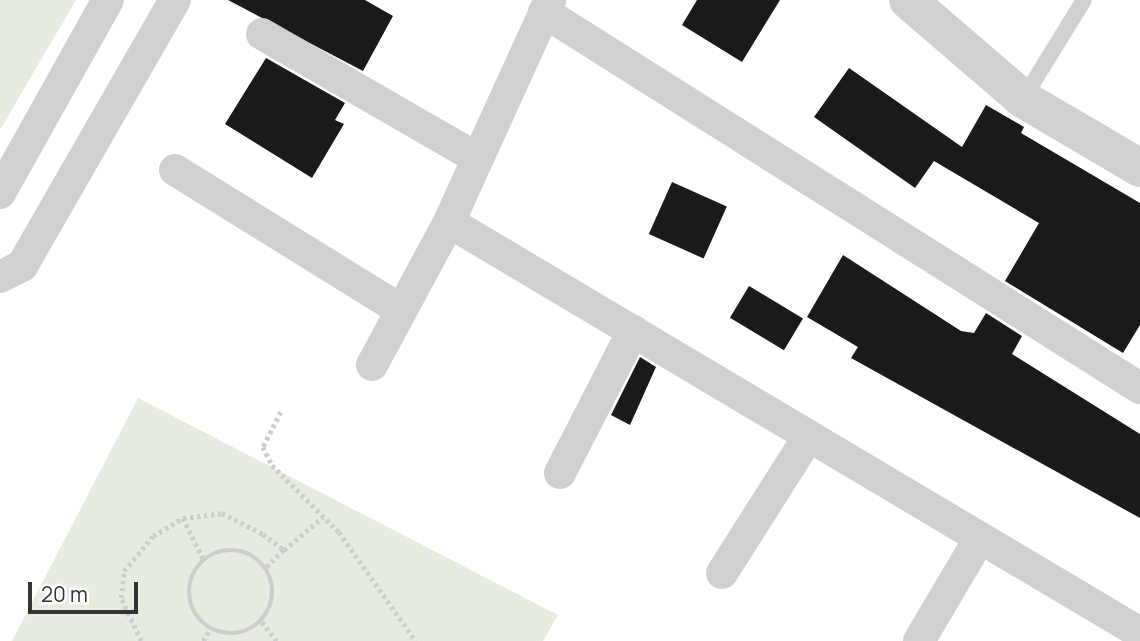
<!DOCTYPE html>
<style>
body{margin:0}
#map{position:relative;width:1140px;height:641px;overflow:hidden;background:#fff;font-family:Manrope,sans-serif}
div>[style]{position:absolute}
.green>*{inset:0;background:#e6ecdf}
.building>*{inset:0;background:#1a1a1a;transform-origin:0 0}
.path>*{height:4.5px;margin-top:-2.25px;transform-origin:0;background:repeating-linear-gradient(90deg,#cdcdcd 0 3.5px,transparent 0 7px)}
.path>.ring{margin:-2.25px;padding:0;box-sizing:content-box;background:none;border:4.5px solid #cdcdcd;border-radius:50%}
.service>*{height:16px;margin:-8px;padding:0 8px;transform-origin:8px;border-radius:8px;background:#d0d0d0}
.minor>*{height:32px;margin:-16px;padding:0 16px;transform-origin:16px;border-radius:16px;background:#d0d0d0}
.tertiary>*{height:38px;margin:-19px;padding:0 19px;transform-origin:19px;border-radius:19px;background:#d0d0d0}
span{translate:-50% -50%;white-space:nowrap;text-align:center;line-height:1.15;-webkit-text-stroke:7px #fff;paint-order:stroke}
.scale{position:absolute;left:28px;top:582px;width:110px;height:32px;box-sizing:border-box;border:4px solid #333;border-top:0;padding-left:9px;font-size:21px;line-height:24px;white-space:nowrap;color:#333;-webkit-text-stroke:5px #fff;paint-order:stroke}
</style>
<div id="map">
<div class="green">
<div style="clip-path:polygon(0 0,76px 0,0 130px)"></div>
<div style="clip-path:polygon(138px 398px,558px 615px,543px 641px,12px 641px)"></div>
</div>
<div class="building">
<div style="clip-path:polygon(228px 0,365px 0,393px 16px,363px 71px)"></div>
<div style="clip-path:polygon(697px 0,780px 0,742px 62px,682px 25px)"></div>
<div style="clip-path:polygon(266px 58px,345px 103px,335px 120px,344px 124px,312px 178px,225px 124px)"></div>
<div style="clip-path:polygon(849px 68px,962px 147px,986px 105px,1024px 127px,1021px 133px,1140px 203px,1140px 325px,1123px 353px,1005px 281px,1039px 223px,934px 161px,915px 188px,814px 117px)"></div>
<div style="left:672px;top:182px;width:60px;height:57px;rotate:24deg"></div>
<div style="clip-path:polygon(843px 255px,961px 331px,974px 333px,986px 313px,1022px 336px,1012px 354px,1140px 434px,1140px 518px,851px 358px,858px 347px,807px 317px)"></div>
<div style="left:749px;top:286px;width:63px;height:37px;rotate:31deg"></div>
<div style="clip-path:polygon(640px 357px,656px 367px,630px 425px,611px 415px)"></div>
</div>
<div class="path">
<div style="left:281px;top:412px;width:39px;rotate:117deg"></div>
<div style="left:263px;top:447px;width:20px;rotate:63deg"></div>
<div style="left:272px;top:465px;width:95px;rotate:45deg"></div>
<div style="left:339px;top:532px;width:133px;rotate:54.8deg"></div>
<div style="left:183px;top:518px;width:47px;rotate:63.4deg"></div>
<div style="left:284px;top:550px;width:51px;rotate:-40.2deg"></div>
<div class="ring" style="left:189px;top:550px;width:79.5px;height:79.5px"></div>
<div style="left:262px;top:622px;width:24px;rotate:52deg"></div>
<div style="left:141px;top:641px;width:47px;rotate:-114.9deg"></div>
<div style="left:121px;top:598px;width:27px;rotate:-84deg"></div>
<div style="left:124px;top:571px;width:45px;rotate:-50.4deg"></div>
<div style="left:153px;top:536px;width:35px;rotate:-31deg"></div>
<div style="left:183px;top:518px;width:39px;rotate:-7deg"></div>
<div style="left:222px;top:513px;width:46px;rotate:27.1deg"></div>
<div style="left:263px;top:534px;width:26px;rotate:37deg"></div>
<div style="left:284px;top:550px;width:25px;rotate:135deg"></div>
<div style="left:203px;top:641px;width:14px;rotate:-60deg"></div>
</div>
<div class="service">
<div style="left:1023px;top:99px;width:116px;rotate:-58.4deg"></div>
</div>
<div class="minor">
<div style="left:544px;top:12px;width:705px;rotate:32.25deg"></div>
<div style="left:262px;top:34px;width:248px;rotate:30deg"></div>
<div style="left:175px;top:170px;width:266px;rotate:31.8deg"></div>
<div style="left:0;top:193px;width:221px;rotate:-60.8deg"></div>
<div style="left:449px;top:222px;width:804px;rotate:30.74deg"></div>
<div style="left:0;top:277px;width:25px;rotate:-27deg"></div>
<div style="left:22px;top:266px;width:307px;rotate:-60.1deg"></div>
<div style="left:372px;top:365px;width:162px;rotate:-61.7deg"></div>
<div style="left:449px;top:222px;width:244px;rotate:-65.5deg"></div>
<div style="left:560px;top:473px;width:160px;rotate:-62.8deg"></div>
<div style="left:722px;top:573px;width:162px;rotate:-57.6deg"></div>
<div style="left:919px;top:641px;width:120px;rotate:-59.4deg"></div>
</div>
<div class="tertiary">
<div style="left:908px;top:0;width:152px;rotate:40.7deg"></div>
<div style="left:1023px;top:99px;width:136px;rotate:30.5deg"></div>
</div>
<div class="scale">20 m</div>
</div>
